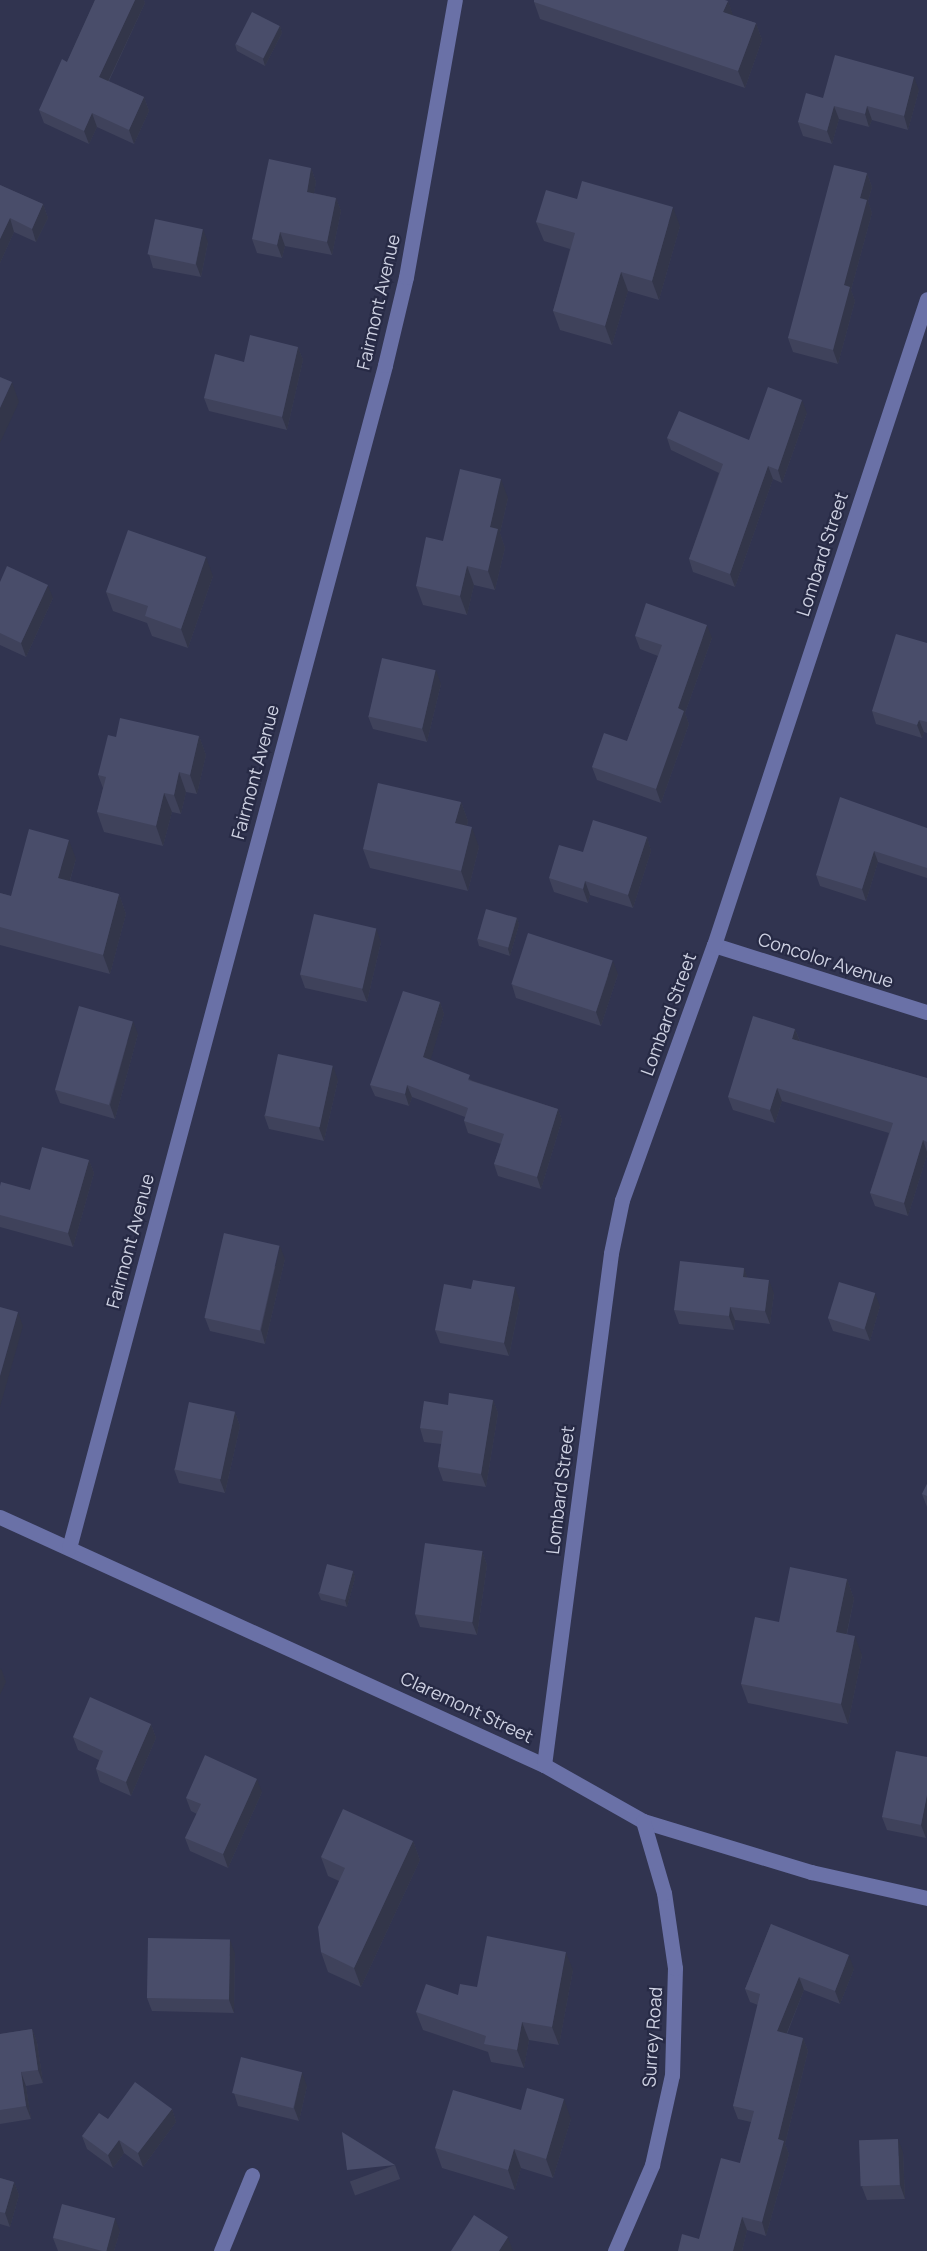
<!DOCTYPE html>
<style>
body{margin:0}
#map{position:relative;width:927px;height:2251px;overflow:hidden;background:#313450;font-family:Manrope,sans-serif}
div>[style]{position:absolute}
.minor>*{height:15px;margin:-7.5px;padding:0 7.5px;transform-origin:7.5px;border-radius:7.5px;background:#6a71a7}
.wall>*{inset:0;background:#3f425b;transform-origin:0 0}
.shaded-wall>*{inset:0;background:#33364a}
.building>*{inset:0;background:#494d6a;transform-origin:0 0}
span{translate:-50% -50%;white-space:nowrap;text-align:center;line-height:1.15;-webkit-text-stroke:4.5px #272a45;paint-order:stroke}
.street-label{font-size:18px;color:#ced1e2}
</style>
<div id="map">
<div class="minor">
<div style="left:714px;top:945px;width:223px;rotate:17.5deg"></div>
<div style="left:0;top:1517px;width:598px;rotate:24.51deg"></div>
<div style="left:544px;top:1765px;width:114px;rotate:29.5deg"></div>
<div style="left:643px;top:1821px;width:176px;rotate:16.9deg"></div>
<div style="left:811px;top:1872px;width:119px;rotate:12.6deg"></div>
<div style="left:69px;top:1548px;width:1224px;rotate:-75.04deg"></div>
<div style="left:385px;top:365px;width:90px;rotate:-76.6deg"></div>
<div style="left:406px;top:277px;width:281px;rotate:-80deg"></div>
<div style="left:544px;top:1765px;width:516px;rotate:-82.54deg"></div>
<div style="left:611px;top:1253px;width:54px;rotate:-78.3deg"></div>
<div style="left:622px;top:1200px;width:271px;rotate:-70.2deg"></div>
<div style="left:714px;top:945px;width:680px;rotate:-71.75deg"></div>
<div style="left:221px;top:2251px;width:82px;rotate:-67.8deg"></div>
<div style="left:615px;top:2251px;width:94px;rotate:-66.7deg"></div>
<div style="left:652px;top:2165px;width:92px;rotate:-77.5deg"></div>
<div style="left:672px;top:2075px;width:107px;rotate:-88.4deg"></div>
<div style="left:675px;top:1968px;width:76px;rotate:-98.3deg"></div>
<div style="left:664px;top:1893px;width:75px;rotate:-106.3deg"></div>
</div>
<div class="wall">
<div style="clip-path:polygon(95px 0,144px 0,145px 3px,109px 81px,144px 97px,149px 111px,134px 144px,97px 127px,89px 144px,44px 123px,39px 110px,67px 62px)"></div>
<div style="clip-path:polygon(728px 1px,733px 16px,756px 23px,762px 40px,745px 88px,540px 19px,534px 2px)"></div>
<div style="clip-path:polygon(280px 26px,282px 33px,265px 66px,237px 51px,235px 44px)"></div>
<div style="clip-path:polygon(919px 90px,908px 130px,872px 120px,869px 127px,839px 119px,832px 144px,803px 136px,798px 122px,823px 98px)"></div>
<div style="clip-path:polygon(311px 168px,316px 182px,314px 193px,336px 198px,341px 211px,332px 255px,285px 246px,282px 258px,257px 253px,252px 239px)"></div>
<div style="clip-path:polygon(867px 173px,872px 187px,868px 201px,872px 213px,851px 290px,855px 301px,838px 364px,793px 352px,788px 338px)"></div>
<div style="clip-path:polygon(0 185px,43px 204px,48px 218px,36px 242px,14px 232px,0 263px)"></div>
<div style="clip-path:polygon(577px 199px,680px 226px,659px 300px,628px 291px,612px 345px,560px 330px,553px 311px,570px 249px,544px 241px,536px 222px)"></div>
<div style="clip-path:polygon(208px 242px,201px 277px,153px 268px,149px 254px)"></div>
<div style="clip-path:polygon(298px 347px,303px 360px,287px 430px,209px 411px,204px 398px,244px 362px)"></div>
<div style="clip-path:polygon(807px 413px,782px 483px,773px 479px,735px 587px,693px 572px,689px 559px,719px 473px,671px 450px,667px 438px,749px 440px)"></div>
<div style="clip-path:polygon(508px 498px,500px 533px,505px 548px,495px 590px,474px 585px,467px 615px,423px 605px,416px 586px,443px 541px)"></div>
<div style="clip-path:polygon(213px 576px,188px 648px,152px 636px,147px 623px,113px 611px,106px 592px)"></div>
<div style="clip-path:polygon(0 582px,53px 598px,26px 657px,0 645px)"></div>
<div style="clip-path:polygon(635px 636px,712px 638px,685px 713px,689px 724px,661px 803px,597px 780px,592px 767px,627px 741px,658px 656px,640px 649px)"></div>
<div style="clip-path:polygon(927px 643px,927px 733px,924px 732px,922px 738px,876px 724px,872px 711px)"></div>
<div style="clip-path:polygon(441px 684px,427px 742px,373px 729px,368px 716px)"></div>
<div style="clip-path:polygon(199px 736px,206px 755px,197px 794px,186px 792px,181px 814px,172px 812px,163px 846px,104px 832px,97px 812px,103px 788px,98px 775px,116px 737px)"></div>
<div style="clip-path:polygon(461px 802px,468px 821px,467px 826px,479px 847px,468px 891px,370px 868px,363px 849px)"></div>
<div style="clip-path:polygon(927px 828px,927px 878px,878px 862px,866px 901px,820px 886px,816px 875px)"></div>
<div style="clip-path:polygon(647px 837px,651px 851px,633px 908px,590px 895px,588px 903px,554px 892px,549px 878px,583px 852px)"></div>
<div style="clip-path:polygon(76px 859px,70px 881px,119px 894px,126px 914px,110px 974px,0 945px,0 893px,11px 896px)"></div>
<div style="clip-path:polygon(517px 918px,519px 925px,510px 956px,479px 946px,477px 939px)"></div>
<div style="clip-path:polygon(381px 942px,367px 1002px,305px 988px,300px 974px)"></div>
<div style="clip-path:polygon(618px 974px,601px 1026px,516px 998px,512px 985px)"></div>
<div style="clip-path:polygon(440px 1002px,444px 1014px,430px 1060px,473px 1081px,558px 1109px,562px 1120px,541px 1189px,498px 1176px,494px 1164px,501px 1144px,468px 1133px,464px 1121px,465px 1117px,412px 1097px,409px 1106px,375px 1096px,370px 1085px)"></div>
<div style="clip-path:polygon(795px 1029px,800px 1041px,927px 1078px,927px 1155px,908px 1216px,875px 1206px,870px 1193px,889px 1133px,782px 1101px,775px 1123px,733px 1110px,728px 1097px)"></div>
<div style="clip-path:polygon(138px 1034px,115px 1119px,60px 1103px,55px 1090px)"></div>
<div style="clip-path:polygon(338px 1080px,324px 1141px,269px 1129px,264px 1115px)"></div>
<div style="clip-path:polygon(89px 1160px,94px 1173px,73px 1247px,0 1227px,0 1186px,30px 1190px)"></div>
<div style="clip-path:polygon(285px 1259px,265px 1344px,210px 1331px,205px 1318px)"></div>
<div style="clip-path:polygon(744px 1268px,747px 1277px,774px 1293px,770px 1324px,735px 1320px,734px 1330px,679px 1324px,674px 1310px)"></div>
<div style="clip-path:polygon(520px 1301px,509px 1356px,440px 1343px,435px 1330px)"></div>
<div style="clip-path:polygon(880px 1306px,870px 1341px,833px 1331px,828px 1318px)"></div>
<div style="clip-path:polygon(493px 1400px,498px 1413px,486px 1487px,443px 1481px,438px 1467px,441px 1444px,424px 1442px,420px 1428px,448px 1405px)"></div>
<div style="clip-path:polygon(235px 1412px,240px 1426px,225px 1493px,179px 1483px,174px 1469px)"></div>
<div style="clip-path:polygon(927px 1484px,927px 1507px,922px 1494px)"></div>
<div style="clip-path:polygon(482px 1551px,487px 1565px,477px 1635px,420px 1627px,415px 1614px)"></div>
<div style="clip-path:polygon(353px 1571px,355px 1578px,347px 1607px,321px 1600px,318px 1593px)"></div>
<div style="clip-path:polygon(847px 1579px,854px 1599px,847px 1634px,862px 1655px,848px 1724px,748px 1703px,741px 1684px,779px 1622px)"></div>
<div style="clip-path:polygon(151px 1724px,156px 1738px,131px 1796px,100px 1782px,96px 1769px,99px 1760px,78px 1750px,73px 1737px)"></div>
<div style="clip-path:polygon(927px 1757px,926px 1838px,887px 1830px,882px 1817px)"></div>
<div style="clip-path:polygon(262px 1792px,228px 1868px,190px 1851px,185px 1838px,197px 1814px,191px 1811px,186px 1798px)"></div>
<div style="clip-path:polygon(413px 1841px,420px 1860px,361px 1987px,328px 1972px,321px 1952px,339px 1881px,328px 1876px,321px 1857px)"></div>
<div style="clip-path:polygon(771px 1924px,854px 1969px,840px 2004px,804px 1990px,787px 2034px,803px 2038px,808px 2051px,785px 2144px,789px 2154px,766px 2236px,747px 2230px,742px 2251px,678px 2251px,699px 2239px,740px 2163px,751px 2122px,738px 2119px,733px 2106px,758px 2005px,750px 2002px,745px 1989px)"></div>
<div style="clip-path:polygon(235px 1953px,234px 2013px,152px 2011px,147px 1998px)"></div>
<div style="clip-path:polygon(573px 1970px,559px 2045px,529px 2040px,524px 2068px,491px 2062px,488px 2052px,423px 2030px,416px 2012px,477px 1987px)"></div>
<div style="clip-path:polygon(32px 2029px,37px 2042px,43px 2083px,26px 2086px,31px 2119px,0 2124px,0 2034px)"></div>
<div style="clip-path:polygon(307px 2086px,299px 2121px,238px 2106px,234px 2093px)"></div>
<div style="clip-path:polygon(172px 2109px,176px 2122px,143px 2167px,124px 2153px,113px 2168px,87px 2149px,82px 2136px,108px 2119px)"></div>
<div style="clip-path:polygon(521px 2110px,571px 2119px,553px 2178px,521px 2168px,515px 2190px,442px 2168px,435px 2148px)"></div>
<div style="clip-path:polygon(903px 2152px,905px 2199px,867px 2200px,862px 2187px)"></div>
<div style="left:395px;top:2165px;width:15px;height:48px;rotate:70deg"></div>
<div style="clip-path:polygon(0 2178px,14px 2182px,19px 2195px,10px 2227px,0 2224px)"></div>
<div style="clip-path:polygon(120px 2231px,114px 2251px,58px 2251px,53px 2238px)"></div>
</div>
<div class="shaded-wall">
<div style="clip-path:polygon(135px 0,144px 0,145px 3px,104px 90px,99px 77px)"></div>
<div style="clip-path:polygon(728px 1px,734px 18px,723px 12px)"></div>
<div style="clip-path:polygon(756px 23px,762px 40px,745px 88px,738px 71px)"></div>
<div style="clip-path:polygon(280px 26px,282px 33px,265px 66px,263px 59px)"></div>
<div style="clip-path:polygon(914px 77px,919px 90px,908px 130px,904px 116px)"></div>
<div style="clip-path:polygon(144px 97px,149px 111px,134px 144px,129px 130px)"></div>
<div style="clip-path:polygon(834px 106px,839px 119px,832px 144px,827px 131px)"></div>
<div style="clip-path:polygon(867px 106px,872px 120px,869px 127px,865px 114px)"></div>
<div style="clip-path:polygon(92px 113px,97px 127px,89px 144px,84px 131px)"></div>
<div style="clip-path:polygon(311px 168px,316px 182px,312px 205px,307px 192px)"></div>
<div style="clip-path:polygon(867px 173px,872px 187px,868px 201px,872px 213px,851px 290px,855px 301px,838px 364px,833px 350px,844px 285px,860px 198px)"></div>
<div style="clip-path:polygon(336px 198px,341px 211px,332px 255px,327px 242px)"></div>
<div style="clip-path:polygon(43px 204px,48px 218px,36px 242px,32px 229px)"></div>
<div style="clip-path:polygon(673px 207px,680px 226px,659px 300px,652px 281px)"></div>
<div style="clip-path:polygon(10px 218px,14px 232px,0 263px,0 239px)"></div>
<div style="clip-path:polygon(203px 229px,208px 242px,201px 277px,196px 264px)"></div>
<div style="clip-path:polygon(280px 232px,285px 246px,282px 258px,277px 245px)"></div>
<div style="clip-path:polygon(621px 272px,628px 291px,612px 345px,605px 326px)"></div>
<div style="clip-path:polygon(298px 347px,303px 360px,287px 430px,282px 417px)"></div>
<div style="clip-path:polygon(12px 382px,19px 402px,0 443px,0 408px)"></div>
<div style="clip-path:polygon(802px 400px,807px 413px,782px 483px,778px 470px)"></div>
<div style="clip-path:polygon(768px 466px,773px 479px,735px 587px,730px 574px)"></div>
<div style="clip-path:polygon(501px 479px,508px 498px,500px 533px,505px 548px,495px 590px,488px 571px,490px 527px)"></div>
<div style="clip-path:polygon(206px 557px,213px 576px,188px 648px,181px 629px)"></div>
<div style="clip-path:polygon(467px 566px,474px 585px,467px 615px,460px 596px)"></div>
<div style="clip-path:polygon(48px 585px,53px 598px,26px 657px,21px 643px)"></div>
<div style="clip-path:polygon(707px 625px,712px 638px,685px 713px,689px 724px,661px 803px,656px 789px,678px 708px)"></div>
<div style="clip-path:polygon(436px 670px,441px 684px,427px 742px,422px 728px)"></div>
<div style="clip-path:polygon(919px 720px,924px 732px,922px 738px,917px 725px)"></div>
<div style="clip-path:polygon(199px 736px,206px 755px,197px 794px,190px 775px)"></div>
<div style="clip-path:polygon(179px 772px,186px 792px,181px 814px,174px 795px)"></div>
<div style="clip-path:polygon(164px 793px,172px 812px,163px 846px,156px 826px)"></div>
<div style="clip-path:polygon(461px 802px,468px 821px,463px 843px,455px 823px)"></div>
<div style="clip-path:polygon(472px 827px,479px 847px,468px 891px,461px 871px)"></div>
<div style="clip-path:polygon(647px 837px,651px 851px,633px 908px,628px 895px)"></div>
<div style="clip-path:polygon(69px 840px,76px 859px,65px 897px,58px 878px)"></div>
<div style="clip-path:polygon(874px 851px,878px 862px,866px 901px,862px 889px)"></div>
<div style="clip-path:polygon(585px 881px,590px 895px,588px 903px,583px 889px)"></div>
<div style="clip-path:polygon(119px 894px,126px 914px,110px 974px,103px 955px)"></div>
<div style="clip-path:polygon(517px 918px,519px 925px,510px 956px,508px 949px)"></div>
<div style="clip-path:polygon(376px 928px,381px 942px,367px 1002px,362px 989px)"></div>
<div style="clip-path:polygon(613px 961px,618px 974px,601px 1026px,596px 1012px)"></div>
<div style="clip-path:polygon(440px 1002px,444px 1014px,428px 1069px,423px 1057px)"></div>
<div style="clip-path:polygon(133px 1021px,138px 1034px,115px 1119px,110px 1105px)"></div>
<div style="clip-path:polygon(795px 1029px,800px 1042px,792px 1039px)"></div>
<div style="clip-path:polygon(333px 1066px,338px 1080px,324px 1141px,319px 1128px)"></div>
<div style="clip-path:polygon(407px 1085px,412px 1097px,409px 1106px,405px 1094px)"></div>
<div style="clip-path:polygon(777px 1088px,782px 1101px,775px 1123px,770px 1110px)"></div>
<div style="clip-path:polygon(558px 1109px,562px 1120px,541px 1189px,537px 1177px)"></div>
<div style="clip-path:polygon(923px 1140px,927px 1152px,927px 1155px,908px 1216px,904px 1203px)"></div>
<div style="clip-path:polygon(89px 1160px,94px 1173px,73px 1247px,68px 1233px)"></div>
<div style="clip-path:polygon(280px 1246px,285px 1259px,265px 1344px,261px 1330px)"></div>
<div style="clip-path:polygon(744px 1268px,749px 1282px,743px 1277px)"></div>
<div style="clip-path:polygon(769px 1280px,774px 1293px,770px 1324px,765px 1311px)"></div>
<div style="clip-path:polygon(515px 1287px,520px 1301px,509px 1356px,504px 1343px)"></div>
<div style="clip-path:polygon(875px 1293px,880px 1306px,870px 1341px,865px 1328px)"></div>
<div style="clip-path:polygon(730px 1307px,735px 1320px,734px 1330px,729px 1316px)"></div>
<div style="clip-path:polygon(18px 1312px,23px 1326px,0 1407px,0 1376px)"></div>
<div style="clip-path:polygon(493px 1400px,498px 1413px,486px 1487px,481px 1474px)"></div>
<div style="clip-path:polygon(235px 1412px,240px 1426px,225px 1493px,220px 1480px)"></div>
<div style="clip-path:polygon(482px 1551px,487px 1565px,477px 1635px,472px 1622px)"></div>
<div style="clip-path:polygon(353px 1571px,355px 1578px,347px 1607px,345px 1600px)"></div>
<div style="clip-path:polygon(847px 1579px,854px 1599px,843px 1651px,836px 1632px)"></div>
<div style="clip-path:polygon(855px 1636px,862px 1655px,848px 1724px,841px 1704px)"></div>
<div style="clip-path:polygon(1px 1668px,6px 1682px,0 1695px,0 1670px)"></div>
<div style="clip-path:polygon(151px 1724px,156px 1738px,131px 1796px,126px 1782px)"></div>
<div style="clip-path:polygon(257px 1779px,262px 1792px,228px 1868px,223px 1854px)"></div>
<div style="clip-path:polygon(927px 1795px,927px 1832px,926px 1838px,921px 1825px)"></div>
<div style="clip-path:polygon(413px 1841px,420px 1860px,361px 1987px,354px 1968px)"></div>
<div style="clip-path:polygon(230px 1940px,235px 1953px,234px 2013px,229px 2000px)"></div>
<div style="clip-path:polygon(566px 1952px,573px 1970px,559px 2045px,552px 2027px)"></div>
<div style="clip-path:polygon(849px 1955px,854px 1969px,840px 2004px,835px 1991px)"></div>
<div style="clip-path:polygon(799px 1977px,804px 1990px,782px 2045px,777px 2031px)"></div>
<div style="clip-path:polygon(522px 2022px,529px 2040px,524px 2068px,517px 2050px)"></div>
<div style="clip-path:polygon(32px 2029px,37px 2042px,43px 2083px,38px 2070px)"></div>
<div style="clip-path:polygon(803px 2038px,808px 2051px,785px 2144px,789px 2154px,766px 2236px,762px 2222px,778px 2139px)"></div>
<div style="clip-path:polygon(21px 2072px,26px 2086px,31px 2119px,26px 2106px)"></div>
<div style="clip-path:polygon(302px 2072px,307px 2086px,299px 2121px,294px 2108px)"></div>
<div style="clip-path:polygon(564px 2099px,571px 2119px,553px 2178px,546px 2159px)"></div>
<div style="clip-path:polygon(172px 2109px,176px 2122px,143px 2167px,138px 2153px)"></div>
<div style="clip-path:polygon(898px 2139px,903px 2152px,905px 2199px,900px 2185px)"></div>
<div style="clip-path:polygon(119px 2140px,124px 2153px,113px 2168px,108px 2155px)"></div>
<div style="clip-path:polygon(514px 2149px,521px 2168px,515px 2190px,508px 2170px)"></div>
<div style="clip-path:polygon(14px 2182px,19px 2195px,10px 2227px,5px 2213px)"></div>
<div style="clip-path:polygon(742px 2217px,747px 2230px,742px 2251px,733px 2251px)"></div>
<div style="clip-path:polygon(115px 2218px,120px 2231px,114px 2251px,106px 2251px)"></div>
<div style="clip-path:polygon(508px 2237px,513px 2251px,499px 2251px)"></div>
</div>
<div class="building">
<div style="clip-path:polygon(95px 0,135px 0,99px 77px,144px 97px,129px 130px,92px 113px,84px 131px,39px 110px,62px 59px,67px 62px)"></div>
<div style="clip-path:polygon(534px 0,725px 0,728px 1px,723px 12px,756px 23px,738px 71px,534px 2px)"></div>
<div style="left:252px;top:12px;width:31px;height:36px;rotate:27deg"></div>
<div style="clip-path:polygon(835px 55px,914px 77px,904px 116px,867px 106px,865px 114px,834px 106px,827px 131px,798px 122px,806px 93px,823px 98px)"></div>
<div style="clip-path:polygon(269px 159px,311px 168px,307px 192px,336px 198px,327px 242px,280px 232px,277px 245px,252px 239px)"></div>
<div style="clip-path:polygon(834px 165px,867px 173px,860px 198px,867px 200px,844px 285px,850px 287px,833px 350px,788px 338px)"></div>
<div style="clip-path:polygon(582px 181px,673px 207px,652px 281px,621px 272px,605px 326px,553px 311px,575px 233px,536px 222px,546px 190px,577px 199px)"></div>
<div style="clip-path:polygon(0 185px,43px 204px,32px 229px,10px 218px,0 239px)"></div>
<div style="left:155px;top:219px;width:49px;height:36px;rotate:12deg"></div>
<div style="clip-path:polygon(250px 335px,298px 347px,282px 417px,204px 398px,215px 354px,244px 362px)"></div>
<div style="clip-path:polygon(0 377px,12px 382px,0 408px)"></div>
<div style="clip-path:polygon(768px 387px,802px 400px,778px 470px,768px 466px,730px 574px,689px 559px,723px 464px,667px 438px,679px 411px,749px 440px)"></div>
<div style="clip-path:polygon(460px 469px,501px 479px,490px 527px,498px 529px,488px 571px,467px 566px,460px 596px,416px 586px,426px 537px,443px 541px)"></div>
<div style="clip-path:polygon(128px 530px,206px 557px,181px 629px,145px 616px,148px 606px,106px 592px)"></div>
<div style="clip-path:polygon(7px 566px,48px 585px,21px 643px,0 633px,0 582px)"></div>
<div style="clip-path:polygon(646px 603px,707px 625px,678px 708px,684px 711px,656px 789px,592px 767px,604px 733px,627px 741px,662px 645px,635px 636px)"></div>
<div style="clip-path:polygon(896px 634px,927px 643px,927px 722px,919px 720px,917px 725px,872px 711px)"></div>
<div style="left:382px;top:658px;width:55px;height:60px;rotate:13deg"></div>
<div style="clip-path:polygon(120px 718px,199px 736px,190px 775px,179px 772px,174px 795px,164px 793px,156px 826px,97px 812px,106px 777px,98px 775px,108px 735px,116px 737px)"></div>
<div style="clip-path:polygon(378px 783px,461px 802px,455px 823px,472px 827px,461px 871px,363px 849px)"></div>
<div style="clip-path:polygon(840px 797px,927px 828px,927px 868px,874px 851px,862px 889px,816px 875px)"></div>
<div style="clip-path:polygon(593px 820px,647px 837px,628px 895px,585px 881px,583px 889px,549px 878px,559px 845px,583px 852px)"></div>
<div style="clip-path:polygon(29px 829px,69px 840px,58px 878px,119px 894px,103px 955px,0 927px,0 893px,11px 896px)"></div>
<div style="left:486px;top:909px;width:32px;height:31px;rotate:16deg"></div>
<div style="left:314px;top:914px;width:64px;height:62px;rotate:13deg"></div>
<div style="left:528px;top:933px;width:89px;height:54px;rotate:18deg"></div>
<div style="clip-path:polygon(403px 991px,440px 1002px,423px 1057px,470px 1075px,468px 1080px,558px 1109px,537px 1177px,494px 1164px,504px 1134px,464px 1121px,468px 1108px,407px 1085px,405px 1094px,370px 1085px)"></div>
<div style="left:79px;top:1006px;width:56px;height:87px;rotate:16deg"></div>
<div style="clip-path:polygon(753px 1016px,795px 1029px,792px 1039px,927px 1078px,927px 1142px,923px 1140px,904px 1203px,870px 1193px,893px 1123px,777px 1088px,770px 1110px,728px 1097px)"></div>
<div style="left:278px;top:1054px;width:56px;height:63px;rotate:12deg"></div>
<div style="clip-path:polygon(42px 1147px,89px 1160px,68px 1233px,0 1215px,0 1186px,1px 1182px,30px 1190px)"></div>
<div style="left:224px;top:1233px;width:57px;height:87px;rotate:13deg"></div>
<div style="clip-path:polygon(680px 1261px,744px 1268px,743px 1277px,769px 1280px,765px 1311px,730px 1307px,729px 1316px,674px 1310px)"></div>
<div style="clip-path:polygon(473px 1280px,515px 1287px,504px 1343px,435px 1330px,444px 1284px,471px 1289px)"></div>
<div style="left:839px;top:1282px;width:38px;height:38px;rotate:17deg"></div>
<div style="clip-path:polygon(0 1307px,18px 1312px,0 1376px)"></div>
<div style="clip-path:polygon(449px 1393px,493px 1400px,481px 1474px,438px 1467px,443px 1431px,420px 1428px,424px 1401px,448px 1405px)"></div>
<div style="left:189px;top:1402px;width:47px;height:69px;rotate:12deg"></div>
<div style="clip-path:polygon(927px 1484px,927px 1496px,922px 1494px)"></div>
<div style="left:425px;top:1543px;width:58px;height:72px;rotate:8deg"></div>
<div style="left:327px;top:1564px;width:27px;height:30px;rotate:15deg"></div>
<div style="clip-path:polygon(790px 1567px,847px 1579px,836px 1632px,855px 1636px,841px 1704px,741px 1684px,755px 1617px,779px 1622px)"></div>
<div style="clip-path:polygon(90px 1697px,151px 1724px,126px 1782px,96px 1769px,103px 1751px,73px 1737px)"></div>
<div style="clip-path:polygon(896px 1751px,927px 1757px,927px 1795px,921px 1825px,882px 1817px)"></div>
<div style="clip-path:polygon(205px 1755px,257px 1779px,223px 1854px,185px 1838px,201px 1804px,186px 1798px)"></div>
<div style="clip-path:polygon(343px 1809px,413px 1841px,354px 1968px,321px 1952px,318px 1927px,345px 1868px,321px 1857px)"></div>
<div style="clip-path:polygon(771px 1924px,849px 1955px,835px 1991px,799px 1977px,777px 2031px,803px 2038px,778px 2139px,784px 2141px,762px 2222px,742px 2217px,733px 2251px,678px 2251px,682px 2234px,699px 2239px,721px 2158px,740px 2163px,754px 2111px,733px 2106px,760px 1994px,745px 1989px)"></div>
<div style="clip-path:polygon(487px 1936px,566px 1952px,552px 2027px,522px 2022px,517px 2050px,484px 2044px,486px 2036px,416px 2012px,426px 1984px,458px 1995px,460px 1984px,477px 1987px)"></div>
<div style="left:148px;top:1938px;width:82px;height:60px;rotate:1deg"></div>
<div style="clip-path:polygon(32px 2029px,38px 2070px,21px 2072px,26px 2106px,0 2110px,0 2034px)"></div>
<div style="left:241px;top:2057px;width:63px;height:37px;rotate:14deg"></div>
<div style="clip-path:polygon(135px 2082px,172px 2109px,138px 2153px,119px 2140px,108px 2155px,82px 2136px,99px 2113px,108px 2119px)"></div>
<div style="clip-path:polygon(527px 2088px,564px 2099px,546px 2159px,514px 2149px,508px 2170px,435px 2148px,453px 2090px,521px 2110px)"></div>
<div style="clip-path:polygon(342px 2132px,395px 2165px,347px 2170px)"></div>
<div style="left:898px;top:2139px;width:46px;height:39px;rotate:88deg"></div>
<div style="clip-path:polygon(0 2178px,14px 2182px,5px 2213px,0 2212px)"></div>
<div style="left:62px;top:2204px;width:55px;height:35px;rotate:15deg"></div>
<div style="clip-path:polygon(474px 2215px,508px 2237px,499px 2251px,451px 2251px)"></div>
</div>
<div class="street-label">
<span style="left:378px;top:302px;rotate:-77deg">Fairmont Avenue</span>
<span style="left:822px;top:554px;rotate:-72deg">Lombard Street</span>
<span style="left:255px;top:772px;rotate:-75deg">Fairmont Avenue</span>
<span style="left:826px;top:960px;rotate:18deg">Concolor Avenue</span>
<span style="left:668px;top:1014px;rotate:-70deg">Lombard Street</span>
<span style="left:130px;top:1241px;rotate:-75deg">Fairmont Avenue</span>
<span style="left:560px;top:1490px;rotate:-83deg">Lombard Street</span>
<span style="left:467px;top:1707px;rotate:25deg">Claremont Street</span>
<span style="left:652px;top:2037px;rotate:-86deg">Surrey Road</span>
</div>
</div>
